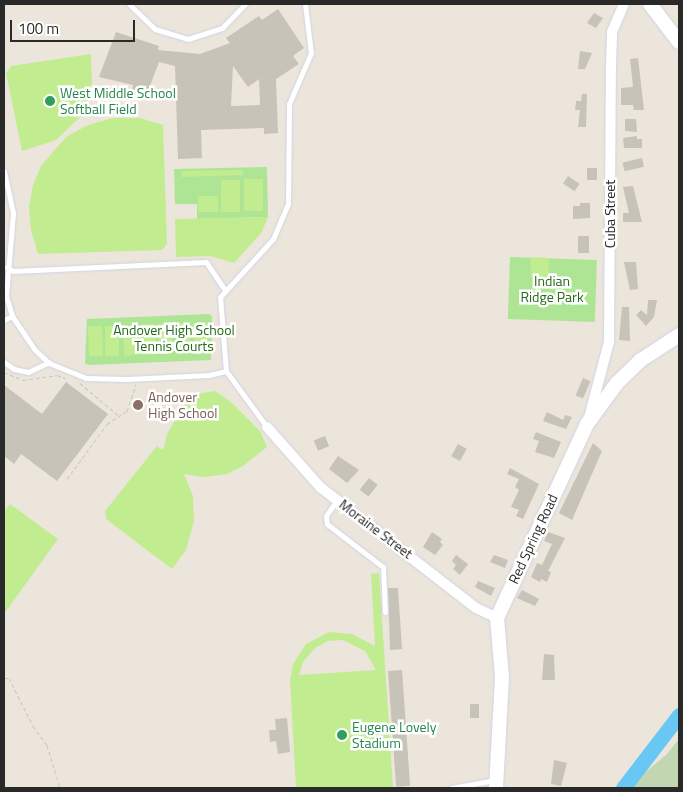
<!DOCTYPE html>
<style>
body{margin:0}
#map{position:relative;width:683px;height:792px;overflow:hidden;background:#ece5db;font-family:"Titillium Web",sans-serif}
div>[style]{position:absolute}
.green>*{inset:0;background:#ade595;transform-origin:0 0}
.cemetery>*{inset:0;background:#c2d7b1}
.pitch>*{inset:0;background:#c1ed90;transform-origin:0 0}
.river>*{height:15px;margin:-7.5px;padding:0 7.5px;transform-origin:7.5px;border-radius:7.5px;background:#69c8f3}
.building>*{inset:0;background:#c7c3b9;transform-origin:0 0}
.path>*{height:1px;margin-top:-0.5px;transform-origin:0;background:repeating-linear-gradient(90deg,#c7c7c7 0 4px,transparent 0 6.5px)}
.roads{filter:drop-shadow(0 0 1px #d0d3e3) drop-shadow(0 0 1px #d0d3e3)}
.service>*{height:5px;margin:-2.5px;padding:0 2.5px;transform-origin:2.5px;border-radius:2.5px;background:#fff}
.minor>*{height:10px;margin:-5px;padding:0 5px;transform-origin:5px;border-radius:5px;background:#fff}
.secondary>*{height:14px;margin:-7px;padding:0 7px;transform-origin:7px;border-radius:7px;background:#fff}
.dots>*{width:14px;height:14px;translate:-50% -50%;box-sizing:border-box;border:2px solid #fff;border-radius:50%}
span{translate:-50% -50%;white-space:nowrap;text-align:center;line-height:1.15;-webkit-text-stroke:5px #fff;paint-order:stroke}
.leisure-label{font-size:14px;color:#27864d}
.left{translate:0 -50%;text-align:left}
.street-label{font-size:14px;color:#292929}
.park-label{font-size:14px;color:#246917}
.education-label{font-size:14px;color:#785e54}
.frame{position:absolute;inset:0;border:5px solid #292929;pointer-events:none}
.scale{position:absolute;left:10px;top:20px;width:125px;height:22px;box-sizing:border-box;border:2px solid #292929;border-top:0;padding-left:6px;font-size:15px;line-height:18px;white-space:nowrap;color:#292929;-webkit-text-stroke:4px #fff;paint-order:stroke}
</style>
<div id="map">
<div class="green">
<div style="clip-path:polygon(267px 167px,268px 217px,197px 219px,197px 204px,175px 204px,174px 169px)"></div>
<div style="left:510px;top:257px;width:87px;height:62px;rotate:2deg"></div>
<div style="clip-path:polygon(209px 314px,212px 316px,211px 360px,88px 365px,85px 363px,87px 319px)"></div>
</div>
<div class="cemetery">
<div style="clip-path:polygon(679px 739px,679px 788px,626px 788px,666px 755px)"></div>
</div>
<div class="pitch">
<div style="clip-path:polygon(91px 54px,92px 84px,80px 117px,56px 140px,22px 151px,6px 73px,11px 66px)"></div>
<div style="clip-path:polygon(113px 118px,140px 118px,163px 125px,167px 244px,162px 250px,38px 254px,31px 230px,29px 207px,33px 185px,41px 166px,66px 137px,88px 125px)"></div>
<div style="clip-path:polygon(243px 170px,243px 175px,181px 177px,181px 171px)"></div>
<div style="left:244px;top:179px;width:19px;height:32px"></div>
<div style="left:221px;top:180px;width:19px;height:32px"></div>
<div style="left:218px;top:196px;width:16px;height:20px;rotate:90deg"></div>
<div style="clip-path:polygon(268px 217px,262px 232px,234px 263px,210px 256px,176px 257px,175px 219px)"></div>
<div style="clip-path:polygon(530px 257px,549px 258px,548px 279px,532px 278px)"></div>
<div style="left:207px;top:322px;width:30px;height:14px;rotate:86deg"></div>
<div style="left:172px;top:323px;width:30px;height:14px;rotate:88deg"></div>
<div style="left:176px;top:323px;width:14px;height:30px"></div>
<div style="left:155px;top:324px;width:30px;height:14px;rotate:88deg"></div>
<div style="left:137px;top:325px;width:30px;height:14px;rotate:88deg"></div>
<div style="left:102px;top:326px;width:30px;height:14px;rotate:88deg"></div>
<div style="left:105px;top:326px;width:14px;height:30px"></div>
<div style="clip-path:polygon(215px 391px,230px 401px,260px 431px,267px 447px,243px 466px,227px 474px,204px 477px,184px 474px,193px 496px,194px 521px,186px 550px,172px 569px,106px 519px,105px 511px,157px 446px,162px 450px,164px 447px,167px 434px,182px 408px,196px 394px)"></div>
<div style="clip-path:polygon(10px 504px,58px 539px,4px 614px,4px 512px)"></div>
<div style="clip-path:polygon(evenodd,379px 573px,393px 788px,296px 788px,290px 680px,293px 664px,306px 644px,329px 632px,352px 634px,375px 646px,371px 574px,379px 573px,343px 640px,365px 651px,376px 670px,299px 675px,303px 662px,315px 648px,328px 641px,343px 640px)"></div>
</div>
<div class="river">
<div style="left:623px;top:788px;width:92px;rotate:-52.5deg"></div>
</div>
<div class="building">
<div style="clip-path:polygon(evenodd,278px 9px,304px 48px,293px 56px,299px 64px,276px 79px,278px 133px,264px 134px,264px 128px,201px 130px,202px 158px,178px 159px,175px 66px,159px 62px,147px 94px,132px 89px,133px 85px,99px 77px,116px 32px,159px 46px,158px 50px,200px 54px,230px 43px,226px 38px,259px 16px,262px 20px,278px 9px,233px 66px,248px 87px,259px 79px,260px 105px,231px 106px,233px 66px)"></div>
<div style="clip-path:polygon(594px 13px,603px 18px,596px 28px,587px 23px)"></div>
<div style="clip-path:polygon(580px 51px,592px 53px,585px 69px,578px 69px)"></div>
<div style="clip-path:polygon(638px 58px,644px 110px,634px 110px,633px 105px,621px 105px,621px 88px,633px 87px,630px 59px)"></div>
<div style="clip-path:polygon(582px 94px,587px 94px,586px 127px,578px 127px,580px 110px,575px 110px,576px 101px,581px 101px)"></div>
<div style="clip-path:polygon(625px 119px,636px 119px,637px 132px,625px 131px)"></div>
<div style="clip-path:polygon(637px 136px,637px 139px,642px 139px,642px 148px,624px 148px,623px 138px)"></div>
<div style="left:642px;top:158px;width:9px;height:20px;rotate:77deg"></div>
<div style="left:587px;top:168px;width:10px;height:12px"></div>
<div style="left:568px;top:176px;width:14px;height:9px;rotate:34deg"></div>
<div style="clip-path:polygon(633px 186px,642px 222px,623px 222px,623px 213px,629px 213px,623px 187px)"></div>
<div style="clip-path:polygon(580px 203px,590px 203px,590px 218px,573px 219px,573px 206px,580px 206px)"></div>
<div style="left:578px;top:236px;width:11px;height:17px"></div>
<div style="clip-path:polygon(624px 262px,636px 262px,638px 289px,630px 290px)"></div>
<div style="clip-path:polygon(648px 300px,657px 300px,654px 317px,646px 326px,636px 315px,641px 310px,647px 315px)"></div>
<div style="clip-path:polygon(622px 307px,629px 307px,630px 341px,619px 340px)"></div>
<div style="left:583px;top:378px;width:8px;height:19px;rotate:23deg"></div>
<div style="clip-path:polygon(66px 382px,108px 414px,57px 481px,21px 454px,14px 464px,4px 456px,4px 385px,42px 414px)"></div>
<div style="clip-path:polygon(547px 412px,563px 420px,565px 415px,572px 417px,566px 429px,543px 421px)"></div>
<div style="clip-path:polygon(536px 432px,561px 442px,554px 458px,535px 452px,539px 441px,533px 439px)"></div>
<div style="left:325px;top:436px;width:11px;height:12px;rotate:68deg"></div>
<div style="clip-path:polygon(593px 443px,602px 451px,572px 520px,559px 513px)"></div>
<div style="left:458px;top:444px;width:10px;height:14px;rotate:29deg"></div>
<div style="clip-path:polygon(338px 456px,359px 470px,347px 483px,329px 469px)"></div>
<div style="clip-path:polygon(510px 468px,539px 484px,523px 519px,516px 516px,519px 510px,511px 507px,519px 490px,515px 487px,519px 479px,507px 474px)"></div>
<div style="left:369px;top:478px;width:11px;height:15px;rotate:38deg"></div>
<div style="clip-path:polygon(432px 532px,442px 539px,440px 542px,443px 545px,435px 555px,423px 547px)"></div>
<div style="clip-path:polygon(548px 532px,565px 538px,548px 571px,551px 572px,547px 582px,541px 579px,540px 582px,531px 577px,537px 563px,542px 565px,552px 544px,544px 541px)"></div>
<div style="clip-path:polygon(456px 555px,468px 564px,460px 575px,453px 569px,456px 565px,452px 561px)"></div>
<div style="clip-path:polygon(494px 555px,508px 560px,505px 568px,490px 562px)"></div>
<div style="clip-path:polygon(478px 581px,495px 588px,491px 596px,475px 587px)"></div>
<div style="clip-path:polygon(388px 588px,398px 588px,402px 649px,390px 650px)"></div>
<div style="clip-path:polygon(522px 590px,539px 599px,535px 606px,517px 598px)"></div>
<div style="clip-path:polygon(544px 654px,554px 655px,555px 680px,542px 680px)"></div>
<div style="left:402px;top:670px;width:116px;height:14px;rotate:86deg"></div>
<div style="left:470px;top:704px;width:9px;height:14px"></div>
<div style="clip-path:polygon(287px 718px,290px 752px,278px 754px,276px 741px,270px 742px,269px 730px,276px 730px,275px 719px)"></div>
<div style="clip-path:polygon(554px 760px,567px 763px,561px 786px,551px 784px)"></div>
</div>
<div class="path">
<div style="left:4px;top:372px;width:21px;rotate:23deg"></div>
<div style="left:23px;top:380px;width:34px;rotate:-8deg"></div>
<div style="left:57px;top:375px;width:9px;rotate:18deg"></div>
<div style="left:80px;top:383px;width:51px;rotate:40.2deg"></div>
<div style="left:67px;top:479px;width:68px;rotate:-54deg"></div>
<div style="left:107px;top:424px;width:24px;rotate:-33deg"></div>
<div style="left:127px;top:411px;width:28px;rotate:-71deg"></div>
<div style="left:4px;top:678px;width:5px"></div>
<div style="left:9px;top:678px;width:54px;rotate:63.4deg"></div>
<div style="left:33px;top:726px;width:24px;rotate:54deg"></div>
<div style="left:47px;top:745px;width:45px;rotate:73.2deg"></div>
</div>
<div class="roads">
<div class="service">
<div style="left:129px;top:4px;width:36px;rotate:44deg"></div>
<div style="left:155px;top:29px;width:34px;rotate:17deg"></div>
<div style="left:188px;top:39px;width:36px;rotate:-18deg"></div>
<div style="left:222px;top:28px;width:33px;rotate:-46deg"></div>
<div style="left:4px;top:171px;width:43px;rotate:77.9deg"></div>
<div style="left:13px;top:213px;width:83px;rotate:94.8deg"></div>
<div style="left:6px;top:296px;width:21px;rotate:73deg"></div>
<div style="left:12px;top:316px;width:40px;rotate:56deg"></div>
<div style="left:34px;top:349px;width:21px;rotate:43deg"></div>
<div style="left:49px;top:363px;width:40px;rotate:22deg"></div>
<div style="left:86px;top:378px;width:41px;rotate:1.4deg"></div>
<div style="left:127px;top:379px;width:82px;rotate:-2.8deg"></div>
<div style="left:209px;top:375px;width:17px;rotate:-13deg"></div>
<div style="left:226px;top:371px;width:74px;rotate:-94.6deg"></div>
<div style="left:220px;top:297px;width:79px;rotate:-47.6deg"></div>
<div style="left:273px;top:239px;width:38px;rotate:-67deg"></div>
<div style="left:288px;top:204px;width:100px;rotate:-89.4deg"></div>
<div style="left:289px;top:104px;width:56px;rotate:-66.7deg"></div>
<div style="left:311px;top:53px;width:49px;rotate:-97deg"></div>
<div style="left:7px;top:267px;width:7px;rotate:34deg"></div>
<div style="left:13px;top:271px;width:193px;rotate:-2.7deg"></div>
<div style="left:206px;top:262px;width:34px;rotate:56deg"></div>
<div style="left:4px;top:320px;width:9px;rotate:-27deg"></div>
<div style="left:4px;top:362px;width:12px;rotate:35deg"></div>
<div style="left:14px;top:369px;width:14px;rotate:12deg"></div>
<div style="left:28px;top:372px;width:23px;rotate:-25deg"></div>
<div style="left:226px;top:371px;width:69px;rotate:53.8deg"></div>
<div style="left:337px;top:500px;width:19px;rotate:125deg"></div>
<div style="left:326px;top:516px;width:8px;rotate:83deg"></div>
<div style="left:327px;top:524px;width:71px;rotate:37.5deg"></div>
<div style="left:383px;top:567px;width:45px;rotate:87.5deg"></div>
<div style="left:451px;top:788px;width:45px;rotate:-10.3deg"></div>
</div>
<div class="minor">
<div style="left:589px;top:418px;width:79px;rotate:-75.3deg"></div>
<div style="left:609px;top:342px;width:277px;rotate:-89.6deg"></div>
<div style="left:611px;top:65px;width:33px;rotate:-88deg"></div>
<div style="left:612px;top:32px;width:30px;rotate:-67deg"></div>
<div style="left:267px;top:427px;width:80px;rotate:48.5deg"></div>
<div style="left:320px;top:487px;width:197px;rotate:37.8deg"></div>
<div style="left:476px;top:608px;width:23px;rotate:25deg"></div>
</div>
<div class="secondary">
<div style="left:650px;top:4px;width:48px;rotate:52.7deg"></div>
<div style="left:496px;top:788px;width:111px;rotate:-86.9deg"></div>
<div style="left:502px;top:677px;width:59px;rotate:-94.8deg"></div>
<div style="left:497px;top:618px;width:214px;rotate:-65.1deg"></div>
<div style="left:587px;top:424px;width:51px;rotate:-53.8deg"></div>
<div style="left:617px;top:383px;width:33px;rotate:-44deg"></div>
<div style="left:641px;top:360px;width:45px;rotate:-33.3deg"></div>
</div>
</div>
<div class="dots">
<div style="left:50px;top:101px;background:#2e9e5b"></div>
<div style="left:138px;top:405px;background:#8d6e63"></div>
<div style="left:342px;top:735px;background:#2e9e5b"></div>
</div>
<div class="leisure-label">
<span class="left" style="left:60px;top:101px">West Middle School<br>Softball Field</span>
<span class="left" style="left:352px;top:735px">Eugene Lovely<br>Stadium</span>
</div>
<div class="street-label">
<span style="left:610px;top:214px;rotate:-90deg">Cuba Street</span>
<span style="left:376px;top:529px;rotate:37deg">Moraine Street</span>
<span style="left:533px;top:539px;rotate:-65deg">Red Spring Road</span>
</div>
<div class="park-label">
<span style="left:552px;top:289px">Indian<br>Ridge Park</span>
<span style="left:174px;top:338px">Andover High School<br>Tennis Courts</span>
</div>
<div class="education-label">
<span class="left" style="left:148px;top:405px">Andover<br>High School</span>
</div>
<div class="frame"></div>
<div class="scale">100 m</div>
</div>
